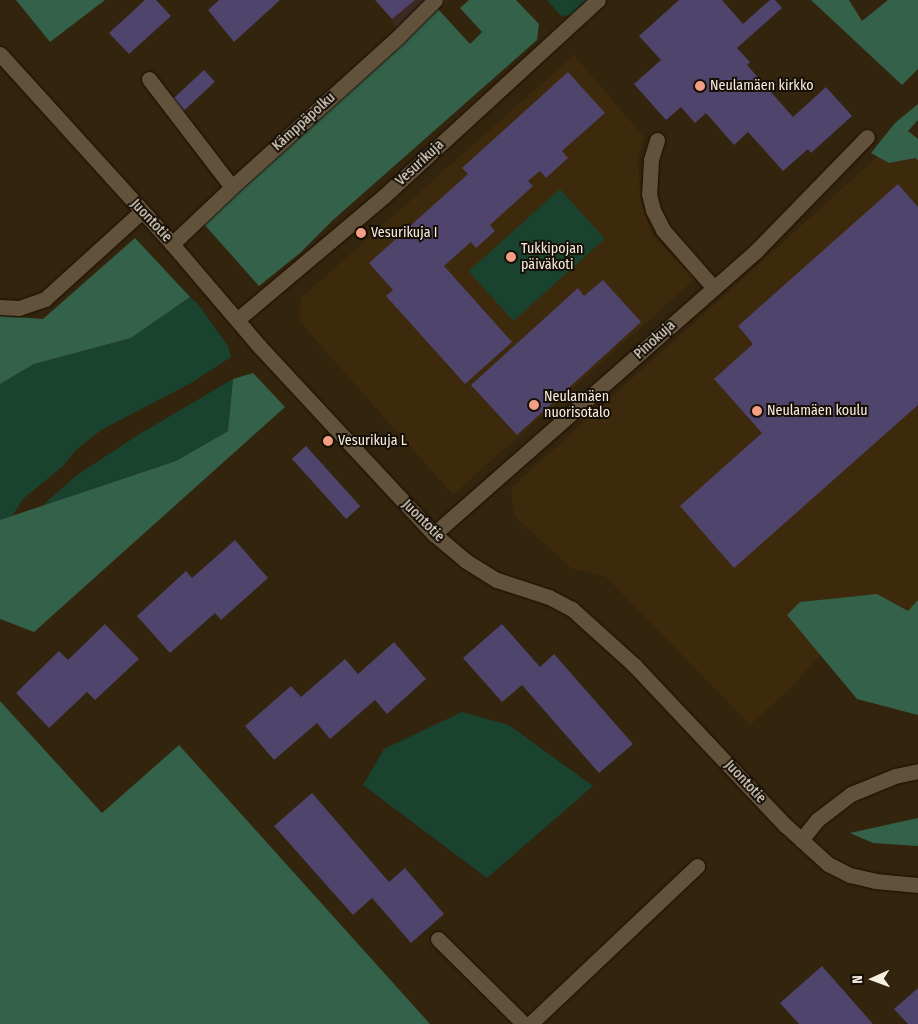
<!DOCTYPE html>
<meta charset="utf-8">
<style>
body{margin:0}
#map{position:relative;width:918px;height:1024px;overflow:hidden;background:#33240e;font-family:"Fira Sans Condensed",sans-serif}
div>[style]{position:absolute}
.commercial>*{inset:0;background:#3c2a22}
.built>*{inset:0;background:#3d290c}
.green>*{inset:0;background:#19432e;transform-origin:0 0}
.forest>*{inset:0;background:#34614a}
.building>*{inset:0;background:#4f446b;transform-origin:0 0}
.roads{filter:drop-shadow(0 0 1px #1b0d00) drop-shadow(0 0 1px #1b0d00)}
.minor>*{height:15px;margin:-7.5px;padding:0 7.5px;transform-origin:7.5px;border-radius:7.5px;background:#63523b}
.dots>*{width:14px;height:14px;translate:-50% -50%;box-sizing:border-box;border:2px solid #160f06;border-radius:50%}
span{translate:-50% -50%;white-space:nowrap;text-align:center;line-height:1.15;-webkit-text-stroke:4px #160f06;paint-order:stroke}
.poi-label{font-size:14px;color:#f8eee1}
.left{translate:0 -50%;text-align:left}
.street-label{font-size:14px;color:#f8eee1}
.north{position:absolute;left:848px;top:954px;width:50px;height:50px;-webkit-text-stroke:4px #160f06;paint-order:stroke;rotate:268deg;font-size:14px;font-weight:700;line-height:20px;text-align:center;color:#f8eee1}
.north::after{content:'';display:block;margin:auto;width:18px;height:22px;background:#f8eee1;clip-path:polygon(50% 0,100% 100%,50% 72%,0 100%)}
</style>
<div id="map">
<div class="commercial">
<div style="clip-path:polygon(375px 0,448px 0,410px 36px,398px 37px,392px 19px)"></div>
</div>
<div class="built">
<div style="clip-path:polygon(574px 55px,644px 137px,638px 159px,641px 203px,653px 235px,695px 279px,453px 495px,299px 321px,301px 298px)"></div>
<div style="clip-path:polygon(898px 138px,918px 155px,918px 616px,884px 624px,820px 655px,792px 687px,750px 725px,606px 577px,571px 568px,514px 516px,511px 488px)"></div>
</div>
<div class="green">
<div style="clip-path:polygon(547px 0,587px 0,571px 15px,561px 16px)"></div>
<div style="left:560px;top:189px;width:67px;height:123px;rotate:48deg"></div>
<div style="clip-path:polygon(190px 297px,198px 304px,228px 346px,231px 357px,191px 383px,101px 430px,77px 449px,62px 467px,24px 498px,12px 516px,0 520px,0 384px,34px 364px,131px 338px)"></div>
<div style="clip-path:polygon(233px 379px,228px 431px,176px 461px,42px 506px,77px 475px,138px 435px)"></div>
<div style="clip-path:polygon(462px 712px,509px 725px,593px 786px,487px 878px,363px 785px,384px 749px)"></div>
</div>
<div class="forest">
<div style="clip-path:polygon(16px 0,105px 0,50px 42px)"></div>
<div style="clip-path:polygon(469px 0,516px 0,539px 24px,537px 40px,333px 220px,300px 253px,259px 286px,203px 223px,438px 9px,470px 44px,482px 32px,460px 8px)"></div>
<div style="clip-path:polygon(811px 0,849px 0,862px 21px,888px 0,918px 0,918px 69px,902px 85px)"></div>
<div style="clip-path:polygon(918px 104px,918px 120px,908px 131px,918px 139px,918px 160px,915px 158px,889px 163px,871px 153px,895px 123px)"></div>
<div style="clip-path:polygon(135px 238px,190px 297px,131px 338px,34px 364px,0 384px,0 316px,43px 319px)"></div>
<div style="clip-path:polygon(253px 373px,285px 407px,34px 632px,0 619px,0 520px,176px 461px,228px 431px,233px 379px)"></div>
<div style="clip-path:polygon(877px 594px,908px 611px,918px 600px,918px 715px,857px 699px,787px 615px,800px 602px)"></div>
<div style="clip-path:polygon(0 701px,102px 813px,179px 745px,430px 1024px,0 1024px)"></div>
<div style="clip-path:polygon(918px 818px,918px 846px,873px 843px,850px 833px)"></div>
</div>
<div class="building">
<div style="clip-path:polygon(145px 0,156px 0,171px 16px,129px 54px,109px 33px)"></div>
<div style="clip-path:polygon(219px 0,280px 0,234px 42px,208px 10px)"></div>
<div style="clip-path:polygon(375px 0,415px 0,392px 19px)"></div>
<div style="clip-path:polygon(679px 0,722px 0,743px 24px,770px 0,775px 0,782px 8px,737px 48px,750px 62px,747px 65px,793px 117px,826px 87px,852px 116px,811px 153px,808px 149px,783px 171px,748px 132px,734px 145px,706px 113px,695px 123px,681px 107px,666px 120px,634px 84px,661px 60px,639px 36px)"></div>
<div style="left:204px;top:70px;width:16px;height:43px;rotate:47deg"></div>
<div style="clip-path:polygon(568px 72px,605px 113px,562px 151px,568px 158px,546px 178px,540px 171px,528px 181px,533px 186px,490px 225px,495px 231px,476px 248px,471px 242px,444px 266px,512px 342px,465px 384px,386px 296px,393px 290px,369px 263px,468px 174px,462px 168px)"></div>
<div style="clip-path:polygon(898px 184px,918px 207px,918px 405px,734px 568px,680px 506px,762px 433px,714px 379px,753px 344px,738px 326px)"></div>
<div style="clip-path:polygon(603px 280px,641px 322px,517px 435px,471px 385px,578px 288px,584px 296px)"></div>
<div style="left:306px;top:446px;width:81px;height:19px;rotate:48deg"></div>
<div style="clip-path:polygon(235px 540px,268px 578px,221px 620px,215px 613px,170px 653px,137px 616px,186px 571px,192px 578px)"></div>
<div style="clip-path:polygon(105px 624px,139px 659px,95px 700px,87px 692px,49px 728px,16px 693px,59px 651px,68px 660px)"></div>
<div style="clip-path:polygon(502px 624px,540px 667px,554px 654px,633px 744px,599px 773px,522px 685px,502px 702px,463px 658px)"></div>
<div style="clip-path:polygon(394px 642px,426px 679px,387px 714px,375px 700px,330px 739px,317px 723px,274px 760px,245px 726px,291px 686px,301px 697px,345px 659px,358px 674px)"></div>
<div style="clip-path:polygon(312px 793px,389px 882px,405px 868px,444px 914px,411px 943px,372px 898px,353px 915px,274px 826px)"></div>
<div style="clip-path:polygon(822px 966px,873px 1024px,799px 1024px,780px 1003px)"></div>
<div style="clip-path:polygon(918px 988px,918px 1024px,908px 1024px,894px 1009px)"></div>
</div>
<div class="roads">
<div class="minor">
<div style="left:0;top:54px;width:256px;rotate:47.8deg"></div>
<div style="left:172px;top:244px;width:135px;rotate:49.5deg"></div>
<div style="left:260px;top:347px;width:255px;rotate:47.1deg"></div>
<div style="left:434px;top:534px;width:42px;rotate:40.2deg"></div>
<div style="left:466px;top:561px;width:36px;rotate:32deg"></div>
<div style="left:497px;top:580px;width:55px;rotate:18.1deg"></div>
<div style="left:549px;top:597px;width:26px;rotate:28deg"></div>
<div style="left:572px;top:609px;width:85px;rotate:42.1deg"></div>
<div style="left:635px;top:666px;width:219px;rotate:46.7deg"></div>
<div style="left:785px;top:825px;width:58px;rotate:42.2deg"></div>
<div style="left:828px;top:864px;width:25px;rotate:27deg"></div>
<div style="left:850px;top:875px;width:26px;rotate:13deg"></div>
<div style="left:875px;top:881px;width:43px;rotate:5.3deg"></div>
<div style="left:149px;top:79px;width:136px;rotate:52.5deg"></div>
<div style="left:657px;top:140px;width:21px;rotate:107deg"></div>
<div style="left:651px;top:160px;width:34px;rotate:93deg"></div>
<div style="left:649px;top:194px;width:16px;rotate:76deg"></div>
<div style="left:653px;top:210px;width:22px;rotate:63deg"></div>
<div style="left:663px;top:230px;width:77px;rotate:48.7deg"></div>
<div style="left:172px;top:244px;width:83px;rotate:-43.5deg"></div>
<div style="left:232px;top:187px;width:224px;rotate:-42.1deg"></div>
<div style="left:398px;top:37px;width:52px;rotate:-45deg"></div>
<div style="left:0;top:307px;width:19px;rotate:3deg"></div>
<div style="left:19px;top:308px;width:28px;rotate:-19deg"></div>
<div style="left:45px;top:299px;width:130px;rotate:-42.2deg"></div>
<div style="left:238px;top:319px;width:191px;rotate:-40.1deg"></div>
<div style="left:384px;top:196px;width:290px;rotate:-42.5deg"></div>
<div style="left:434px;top:534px;width:429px;rotate:-41.3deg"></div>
<div style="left:756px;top:251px;width:159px;rotate:-45.8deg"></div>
<div style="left:801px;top:840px;width:26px;rotate:-51deg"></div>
<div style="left:817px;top:820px;width:43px;rotate:-37.4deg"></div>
<div style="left:851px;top:794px;width:48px;rotate:-22.2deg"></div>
<div style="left:895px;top:776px;width:24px;rotate:-12deg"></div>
<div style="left:438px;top:939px;width:121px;rotate:44.7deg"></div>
<div style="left:530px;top:1024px;width:230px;rotate:-43.4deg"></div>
</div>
</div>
<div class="dots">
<div style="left:700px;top:86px;background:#f39f85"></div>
<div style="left:361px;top:233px;background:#f39f85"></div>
<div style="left:511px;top:257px;background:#f39f85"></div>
<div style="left:534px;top:405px;background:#f39f85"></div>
<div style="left:757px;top:411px;background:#f39f85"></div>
<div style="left:328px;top:441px;background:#f39f85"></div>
</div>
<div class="poi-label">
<span class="left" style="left:710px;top:86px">Neulamäen kirkko</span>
<span class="left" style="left:371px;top:233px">Vesurikuja I</span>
<span class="left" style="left:521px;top:257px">Tukkipojan<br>päiväkoti</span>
<span class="left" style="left:544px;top:405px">Neulamäen<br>nuorisotalo</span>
<span class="left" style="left:767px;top:411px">Neulamäen koulu</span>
<span class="left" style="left:338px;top:441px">Vesurikuja L</span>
</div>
<div class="street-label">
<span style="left:304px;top:122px;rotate:-42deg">Kämppäpolku</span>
<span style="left:420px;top:163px;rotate:-43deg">Vesurikuja</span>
<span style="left:151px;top:221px;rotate:47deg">Juontotie</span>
<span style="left:655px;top:340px;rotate:-42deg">Pinokuja</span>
<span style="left:423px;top:521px;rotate:45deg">Juontotie</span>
<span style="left:745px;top:782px;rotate:47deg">Juontotie</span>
</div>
<div class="north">N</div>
</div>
